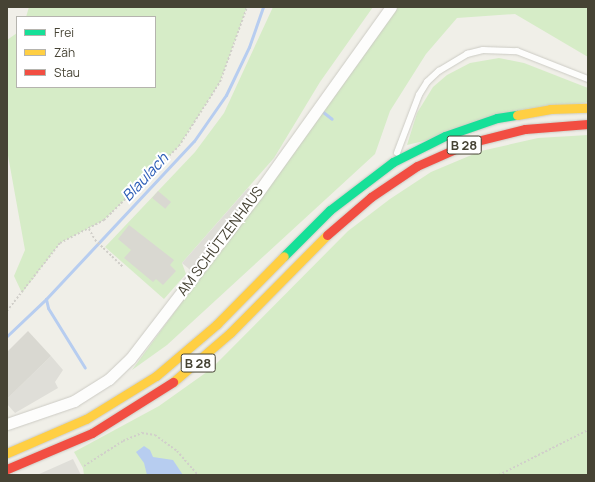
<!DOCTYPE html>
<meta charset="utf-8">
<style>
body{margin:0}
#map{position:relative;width:595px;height:482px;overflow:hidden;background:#f0efe8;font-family:Manrope,sans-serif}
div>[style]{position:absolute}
.green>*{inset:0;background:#d6ecc7}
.parking>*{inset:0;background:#dfded8}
.water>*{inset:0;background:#b7cdf0}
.stream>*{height:3px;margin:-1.5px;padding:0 1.5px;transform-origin:1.5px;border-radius:1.5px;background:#b7cdf0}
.building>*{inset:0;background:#d9d8d1;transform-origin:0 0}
.path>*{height:2px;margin-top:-1px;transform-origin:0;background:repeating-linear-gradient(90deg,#d1cfca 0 2px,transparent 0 4px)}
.roads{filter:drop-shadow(0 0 1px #cccbc4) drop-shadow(0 0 1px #cccbc4)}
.lane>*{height:5.5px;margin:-2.75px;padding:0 2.75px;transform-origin:2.75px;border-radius:2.75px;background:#fdfdfc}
.street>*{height:11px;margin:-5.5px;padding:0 5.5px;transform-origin:5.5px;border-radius:5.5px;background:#fdfdfc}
.fast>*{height:9px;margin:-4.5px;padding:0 4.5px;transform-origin:4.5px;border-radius:4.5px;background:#16e098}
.slow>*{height:9px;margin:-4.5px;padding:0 4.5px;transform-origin:4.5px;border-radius:4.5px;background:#ffcf43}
.jam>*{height:9px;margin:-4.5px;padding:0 4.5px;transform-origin:4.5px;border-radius:4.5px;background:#f24e42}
span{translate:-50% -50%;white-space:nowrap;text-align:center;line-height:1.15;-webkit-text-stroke:4px #fff;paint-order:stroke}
.shield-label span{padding:1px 3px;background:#fff;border:1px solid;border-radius:3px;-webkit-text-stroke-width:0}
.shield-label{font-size:13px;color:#464334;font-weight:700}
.street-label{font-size:14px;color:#464334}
.water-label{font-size:15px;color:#295cb6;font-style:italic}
.frame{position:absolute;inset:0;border:8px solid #464334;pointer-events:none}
.legend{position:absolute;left:16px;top:16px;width:140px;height:72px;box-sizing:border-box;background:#fff;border:1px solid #b5b4ae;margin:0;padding:5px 7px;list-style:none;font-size:12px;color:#464334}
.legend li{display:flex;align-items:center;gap:8px;height:20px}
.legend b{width:20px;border:1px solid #b5b4ae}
</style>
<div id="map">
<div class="green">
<div style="clip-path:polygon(29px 7px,247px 7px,220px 82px,179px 146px,104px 220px,60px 243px,22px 293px,14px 276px,25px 250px,7px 150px,7px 40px,17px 33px,17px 87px,155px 87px,155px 17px,26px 17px)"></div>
<div style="clip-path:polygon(273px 7px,373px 7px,320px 82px,274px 158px,182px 263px,186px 274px,164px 299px,105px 247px,195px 152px,224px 113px)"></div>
<div style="clip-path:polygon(391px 7px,588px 7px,588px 57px,515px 14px,457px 18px,426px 54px,390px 111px,375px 154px,167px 345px,132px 370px,259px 197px)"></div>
<div style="clip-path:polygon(499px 58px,524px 63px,588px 88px,588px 102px,407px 145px,417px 113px,433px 87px,447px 75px,470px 63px)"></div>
<div style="clip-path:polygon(588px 135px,588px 475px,84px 475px,83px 468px,74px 452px,159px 406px,211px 369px,348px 231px,390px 199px,431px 172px,481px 151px,538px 138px)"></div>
</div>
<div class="parking">
<div style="clip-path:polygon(248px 188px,257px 194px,195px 274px,182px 263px)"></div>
<div style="clip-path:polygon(51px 356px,63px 370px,55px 382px,58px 388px,15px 413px,7px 404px,7px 399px)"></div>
<div style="clip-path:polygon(73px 459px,81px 475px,37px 475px)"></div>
</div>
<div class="water">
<div style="clip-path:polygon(144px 446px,150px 450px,153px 457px,173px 460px,183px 475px,147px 475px,144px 463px,136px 452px)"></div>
</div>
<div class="stream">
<div style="left:323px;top:112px;width:11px;rotate:38deg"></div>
<div style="left:46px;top:299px;width:9px;rotate:77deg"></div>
<div style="left:48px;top:308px;width:70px;rotate:58.3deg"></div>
<div style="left:7px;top:336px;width:54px;rotate:-43.5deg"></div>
<div style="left:46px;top:299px;width:216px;rotate:-46.9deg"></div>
<div style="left:194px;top:141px;width:56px;rotate:-55.2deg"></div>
<div style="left:226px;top:95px;width:53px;rotate:-64.4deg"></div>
<div style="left:249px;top:47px;width:42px;rotate:-70.7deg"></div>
</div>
<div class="building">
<div style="left:158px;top:191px;width:17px;height:9px;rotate:40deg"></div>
<div style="clip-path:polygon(129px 225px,174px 260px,170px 265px,176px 271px,163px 285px,156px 279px,153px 282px,124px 258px,131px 250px,118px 239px)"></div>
<div style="clip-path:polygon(28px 331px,51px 356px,7px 399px,7px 352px)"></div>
</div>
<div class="path">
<div style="left:89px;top:229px;width:13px;rotate:61deg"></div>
<div style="left:95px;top:240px;width:39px;rotate:44deg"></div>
<div style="left:7px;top:311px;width:86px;rotate:-52.1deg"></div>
<div style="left:60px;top:243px;width:50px;rotate:-27.6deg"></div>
<div style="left:104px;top:220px;width:105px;rotate:-44.6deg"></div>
<div style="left:179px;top:146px;width:76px;rotate:-57.4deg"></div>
<div style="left:220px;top:82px;width:80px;rotate:-70.2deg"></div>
<div style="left:7px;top:409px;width:1px;rotate:45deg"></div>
<div style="left:84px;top:466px;width:46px;rotate:-32.7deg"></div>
<div style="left:123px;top:441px;width:21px;rotate:-23deg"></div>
<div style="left:142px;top:433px;width:13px;rotate:9deg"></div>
<div style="left:155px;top:435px;width:27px;rotate:36deg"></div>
<div style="left:177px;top:451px;width:32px;rotate:49deg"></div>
<div style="left:499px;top:475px;width:100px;rotate:-26.8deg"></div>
</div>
<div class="roads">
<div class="lane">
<div style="left:397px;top:153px;width:62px;rotate:-69.2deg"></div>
<div style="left:419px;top:95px;width:15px;rotate:-58deg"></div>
<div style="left:427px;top:82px;width:16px;rotate:-43deg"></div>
<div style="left:439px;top:71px;width:33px;rotate:-31deg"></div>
<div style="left:467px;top:54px;width:16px;rotate:-14deg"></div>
<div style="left:483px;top:50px;width:34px;rotate:2deg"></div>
<div style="left:517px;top:51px;width:76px;rotate:21.5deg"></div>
</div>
<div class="street">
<div style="left:7px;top:424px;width:71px;rotate:-18.9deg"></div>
<div style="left:74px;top:401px;width:41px;rotate:-32.2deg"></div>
<div style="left:109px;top:379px;width:29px;rotate:-44deg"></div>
<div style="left:130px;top:359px;width:208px;rotate:-52.4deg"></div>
<div style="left:257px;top:194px;width:230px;rotate:-54.4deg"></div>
</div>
<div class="fast">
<div style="left:284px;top:256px;width:65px;rotate:-45deg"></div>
<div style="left:330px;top:210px;width:79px;rotate:-37.3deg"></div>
<div style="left:393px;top:162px;width:58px;rotate:-26.6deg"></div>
<div style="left:445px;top:136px;width:55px;rotate:-19.1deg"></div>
<div style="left:497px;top:118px;width:20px;rotate:-9deg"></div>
</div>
<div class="slow">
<div style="left:517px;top:115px;width:34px;rotate:-10deg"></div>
<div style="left:550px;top:109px;width:38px;rotate:-2deg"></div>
<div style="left:173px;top:382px;width:75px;rotate:-40.7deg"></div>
<div style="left:230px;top:333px;width:138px;rotate:-45.3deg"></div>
<div style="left:7px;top:453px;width:86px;rotate:-23.3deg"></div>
<div style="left:86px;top:419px;width:82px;rotate:-31.6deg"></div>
<div style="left:156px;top:376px;width:80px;rotate:-40.4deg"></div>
<div style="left:217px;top:324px;width:95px;rotate:-45.4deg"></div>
</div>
<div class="jam">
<div style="left:327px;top:235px;width:58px;rotate:-40.8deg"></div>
<div style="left:371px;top:197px;width:55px;rotate:-34deg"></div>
<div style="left:417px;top:166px;width:57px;rotate:-23.9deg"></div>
<div style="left:469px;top:143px;width:58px;rotate:-14deg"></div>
<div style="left:525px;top:129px;width:63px;rotate:-4.5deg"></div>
<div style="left:7px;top:469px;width:92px;rotate:-23deg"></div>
<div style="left:92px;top:433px;width:96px;rotate:-32.2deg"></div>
</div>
</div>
<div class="shield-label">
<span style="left:464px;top:145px">B 28</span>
<span style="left:198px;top:363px">B 28</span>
</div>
<div class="street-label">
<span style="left:220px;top:241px;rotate:-53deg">AM SCHÜTZENHAUS</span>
</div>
<div class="water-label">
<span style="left:145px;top:177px;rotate:-47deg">Blaulach</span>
</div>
<div class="frame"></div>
<ul class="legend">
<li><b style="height:5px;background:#16e098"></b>Frei</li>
<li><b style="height:5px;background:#ffcf43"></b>Zäh</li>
<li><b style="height:5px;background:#f24e42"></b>Stau</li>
</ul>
</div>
